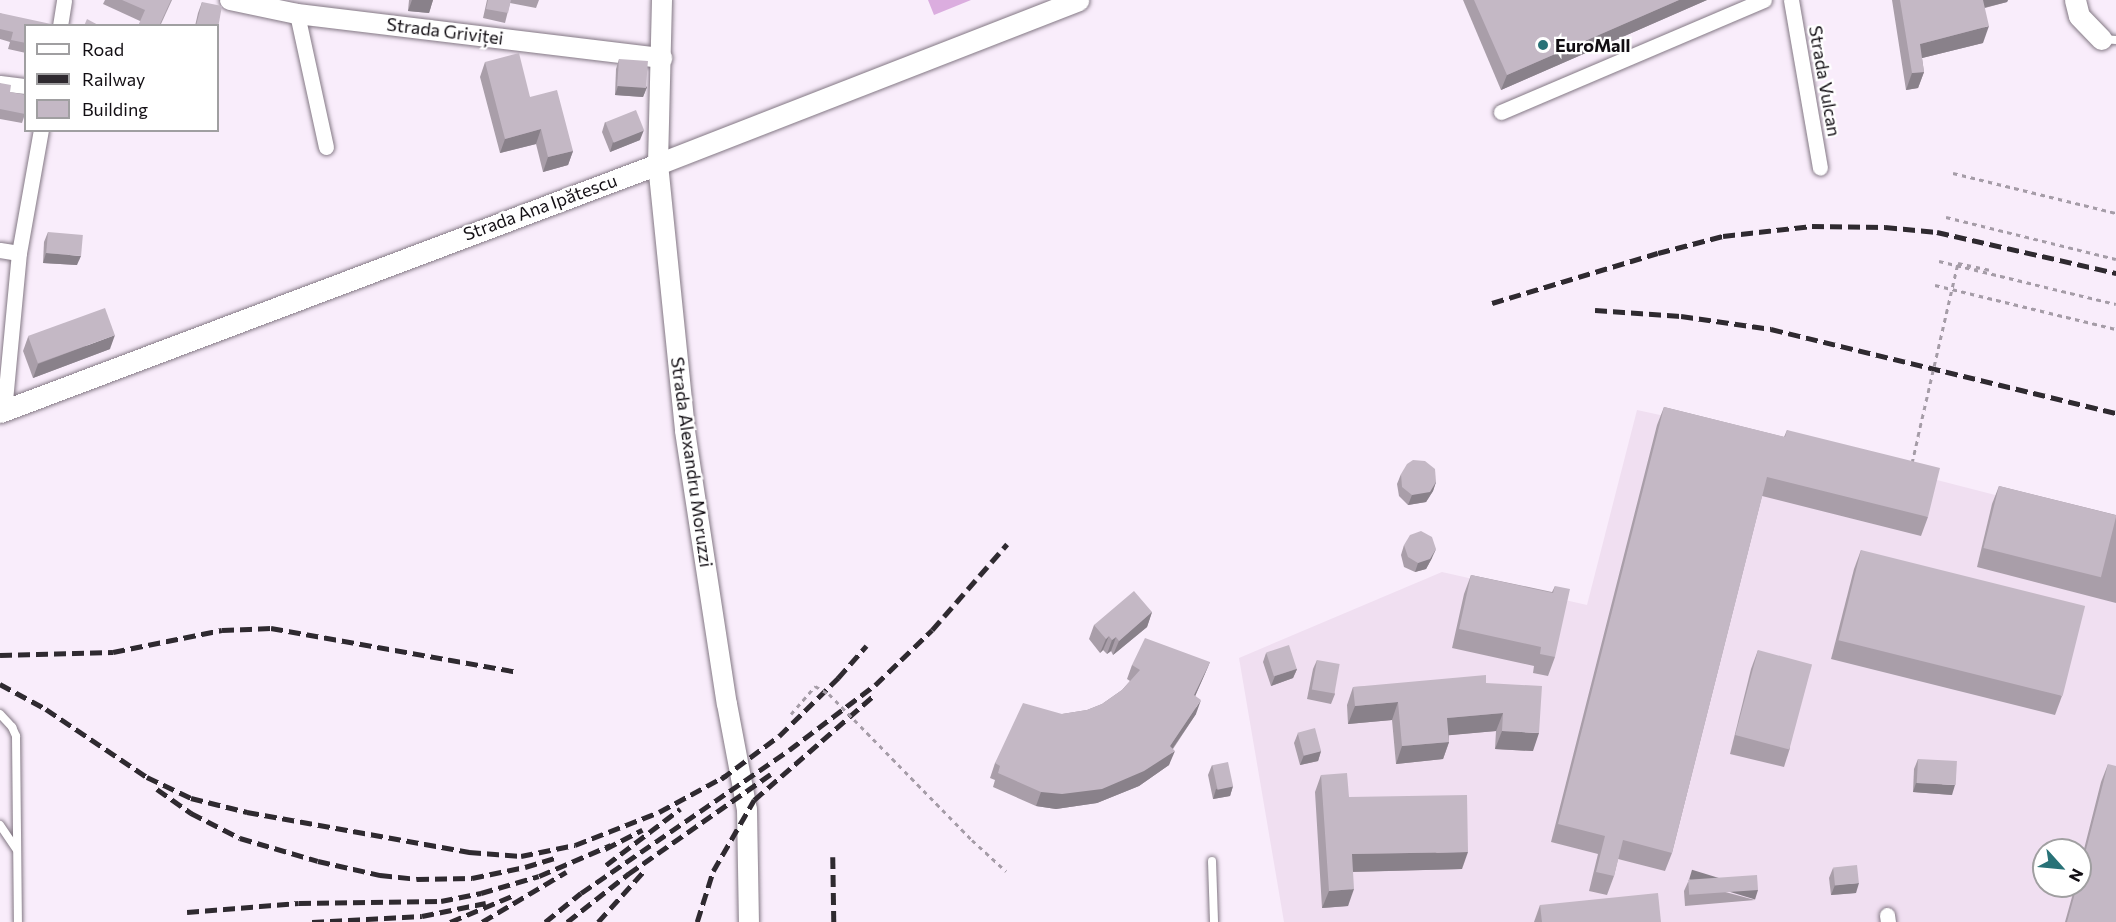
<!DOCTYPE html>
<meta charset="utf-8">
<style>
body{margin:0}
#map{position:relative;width:2116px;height:922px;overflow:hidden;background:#f9edfb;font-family:Commissioner,sans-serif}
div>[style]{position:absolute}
.built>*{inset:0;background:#f0dff1}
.green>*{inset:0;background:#dbaddf}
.path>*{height:3px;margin-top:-1.5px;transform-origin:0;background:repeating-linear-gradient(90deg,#a59ca7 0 4.5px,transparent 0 9px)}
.roads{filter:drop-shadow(0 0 2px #837884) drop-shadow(0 0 2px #837884)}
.service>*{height:8px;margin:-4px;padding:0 4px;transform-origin:4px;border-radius:4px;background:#fff}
.minor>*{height:15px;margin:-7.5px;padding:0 7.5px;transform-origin:7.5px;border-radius:7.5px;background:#fff}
.tertiary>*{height:20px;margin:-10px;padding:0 10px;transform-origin:10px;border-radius:10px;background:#fff}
.secondary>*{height:21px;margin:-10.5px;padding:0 10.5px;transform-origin:10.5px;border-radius:10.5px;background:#fff}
.rail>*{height:4.5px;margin-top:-2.25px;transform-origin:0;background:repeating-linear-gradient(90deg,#2f2a30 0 12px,transparent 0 18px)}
.path-bridge>*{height:3px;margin-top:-1.5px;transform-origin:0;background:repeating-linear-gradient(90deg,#a59ca7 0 4.5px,transparent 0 9px)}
.wall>*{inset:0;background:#a99ea9}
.shaded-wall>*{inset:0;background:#89818a;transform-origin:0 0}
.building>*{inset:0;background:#c4b8c5;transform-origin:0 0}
.dots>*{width:16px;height:16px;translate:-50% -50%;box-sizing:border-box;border:3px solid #fff;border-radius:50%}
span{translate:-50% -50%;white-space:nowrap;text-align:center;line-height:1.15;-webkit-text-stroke:4.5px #fff;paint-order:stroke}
.street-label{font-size:18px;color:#120e13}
.poi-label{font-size:18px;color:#120e13;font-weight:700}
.left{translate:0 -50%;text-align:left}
.legend{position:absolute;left:24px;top:24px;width:195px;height:108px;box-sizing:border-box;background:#fff;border:2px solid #a09fa1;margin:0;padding:8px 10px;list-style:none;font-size:18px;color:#120e13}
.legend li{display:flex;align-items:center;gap:12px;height:30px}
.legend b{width:30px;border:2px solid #a09fa1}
.north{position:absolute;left:2032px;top:838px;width:60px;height:60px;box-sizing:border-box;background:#fff;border:2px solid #a09fa1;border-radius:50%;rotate:117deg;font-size:16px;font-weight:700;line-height:24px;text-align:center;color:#120e13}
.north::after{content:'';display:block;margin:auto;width:21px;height:27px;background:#287277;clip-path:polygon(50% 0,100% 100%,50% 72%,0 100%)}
</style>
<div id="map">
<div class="built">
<div style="clip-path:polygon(evenodd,1637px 410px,1809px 447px,2116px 526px,2116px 922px,1284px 922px,1239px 658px,1442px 572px,1587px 605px,1637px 410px,2044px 850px,2080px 850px,2080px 886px,2044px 886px,2044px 850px)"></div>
</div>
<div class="green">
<div style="clip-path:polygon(928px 0,971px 0,934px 15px)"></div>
</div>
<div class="path">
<div style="left:1953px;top:173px;width:168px;rotate:13.8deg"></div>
<div style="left:1946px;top:217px;width:175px;rotate:13.9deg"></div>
<div style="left:1939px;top:261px;width:182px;rotate:13.7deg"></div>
<div style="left:1958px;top:263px;width:33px;rotate:12deg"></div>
<div style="left:1935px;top:285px;width:186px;rotate:13.7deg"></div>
<div style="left:1912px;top:463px;width:28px;rotate:-77deg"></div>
<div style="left:791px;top:714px;width:37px;rotate:-49deg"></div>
<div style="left:972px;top:840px;width:46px;rotate:42.4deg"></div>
</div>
<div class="roads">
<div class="service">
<div style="left:2102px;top:39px;width:14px;rotate:4deg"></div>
<div style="left:0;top:714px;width:18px;rotate:47deg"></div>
<div style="left:12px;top:727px;width:10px;rotate:66deg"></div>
<div style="left:16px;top:736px;width:186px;rotate:89.4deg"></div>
<div style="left:0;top:825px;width:30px;rotate:56deg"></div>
<div style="left:1212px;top:861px;width:61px;rotate:88.1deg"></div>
</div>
<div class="minor">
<div style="left:1791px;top:0;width:170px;rotate:80.2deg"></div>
<div style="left:297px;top:14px;width:136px;rotate:77.7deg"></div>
<div style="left:60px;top:26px;width:26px;rotate:-81deg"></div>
<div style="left:0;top:83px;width:26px;rotate:7deg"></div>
<div style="left:1501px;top:112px;width:286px;rotate:-23.1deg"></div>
<div style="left:0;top:250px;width:19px;rotate:9deg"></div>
<div style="left:4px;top:411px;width:159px;rotate:-84.6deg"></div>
<div style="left:19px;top:253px;width:125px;rotate:-79.9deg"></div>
<div style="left:1887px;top:915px;width:7px;rotate:82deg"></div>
</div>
<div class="tertiary">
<div style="left:230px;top:0;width:68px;rotate:11.8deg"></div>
<div style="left:297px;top:14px;width:368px;rotate:6.9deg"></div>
<div style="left:662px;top:0;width:164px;rotate:91.4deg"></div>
<div style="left:658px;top:164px;width:268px;rotate:84.2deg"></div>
<div style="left:685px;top:431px;width:276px;rotate:81.3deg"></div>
<div style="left:727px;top:704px;width:108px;rotate:79.3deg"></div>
<div style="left:747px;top:810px;width:112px;rotate:89deg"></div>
</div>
<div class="secondary">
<div style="left:2075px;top:0;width:16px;rotate:76deg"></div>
<div style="left:2079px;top:16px;width:32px;rotate:46deg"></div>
<div style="left:0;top:412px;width:703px;rotate:-20.65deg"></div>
<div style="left:658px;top:164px;width:451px;rotate:-21.3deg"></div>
</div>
</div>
<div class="rail">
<div style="left:1492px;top:303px;width:173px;rotate:-16.8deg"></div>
<div style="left:1658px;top:253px;width:67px;rotate:-14.7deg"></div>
<div style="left:1723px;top:236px;width:90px;rotate:-6.4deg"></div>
<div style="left:1812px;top:226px;width:73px;rotate:0.8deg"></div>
<div style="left:1885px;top:227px;width:52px;rotate:5.5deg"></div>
<div style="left:1937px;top:232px;width:184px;rotate:12.9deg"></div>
<div style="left:1595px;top:310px;width:86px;rotate:4deg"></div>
<div style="left:1681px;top:316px;width:91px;rotate:8.2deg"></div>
<div style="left:1771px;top:329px;width:355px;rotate:13.7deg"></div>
<div style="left:0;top:655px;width:113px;rotate:-1.5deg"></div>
<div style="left:113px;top:652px;width:111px;rotate:-11.4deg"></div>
<div style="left:222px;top:630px;width:49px;rotate:-2.3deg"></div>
<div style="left:271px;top:628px;width:250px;rotate:10.1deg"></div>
<div style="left:0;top:684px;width:52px;rotate:28.5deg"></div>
<div style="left:46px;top:709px;width:122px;rotate:34deg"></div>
<div style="left:147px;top:777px;width:49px;rotate:25.5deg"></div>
<div style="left:191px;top:798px;width:58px;rotate:14deg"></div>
<div style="left:247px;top:812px;width:226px;rotate:10.2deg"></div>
<div style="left:469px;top:852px;width:52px;rotate:4.4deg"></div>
<div style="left:521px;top:856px;width:55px;rotate:-11.5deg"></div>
<div style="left:575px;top:845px;width:90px;rotate:-21.4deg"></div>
<div style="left:659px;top:812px;width:77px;rotate:-28.6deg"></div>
<div style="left:721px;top:779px;width:72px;rotate:-36.6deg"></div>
<div style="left:779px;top:736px;width:83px;rotate:-44.5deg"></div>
<div style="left:838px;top:678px;width:43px;rotate:-48.8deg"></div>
<div style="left:157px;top:789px;width:42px;rotate:35.2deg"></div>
<div style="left:191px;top:813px;width:55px;rotate:27deg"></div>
<div style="left:240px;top:838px;width:81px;rotate:16.4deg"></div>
<div style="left:318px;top:861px;width:64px;rotate:12.7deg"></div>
<div style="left:380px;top:875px;width:37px;rotate:6deg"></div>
<div style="left:417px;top:879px;width:55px;rotate:-1deg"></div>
<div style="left:472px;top:878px;width:54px;rotate:-11.7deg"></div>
<div style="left:525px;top:867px;width:34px;rotate:-17deg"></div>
<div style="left:605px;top:849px;width:42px;rotate:-27.2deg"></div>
<div style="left:833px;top:857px;width:65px;rotate:89.1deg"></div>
<div style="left:606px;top:865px;width:93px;rotate:-37.1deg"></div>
<div style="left:187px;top:912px;width:112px;rotate:-4.6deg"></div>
<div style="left:299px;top:903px;width:142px;rotate:-0.8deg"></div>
<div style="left:441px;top:901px;width:41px;rotate:-11.3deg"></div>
<div style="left:481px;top:893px;width:60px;rotate:-16.3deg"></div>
<div style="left:539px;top:876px;width:78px;rotate:-23.3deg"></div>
<div style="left:312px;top:922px;width:110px;rotate:-3.1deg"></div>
<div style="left:422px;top:916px;width:65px;rotate:-11.5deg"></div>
<div style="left:450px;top:922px;width:67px;rotate:-22.8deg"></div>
<div style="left:482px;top:922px;width:98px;rotate:-30.8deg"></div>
<div style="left:545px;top:922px;width:46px;rotate:-38.9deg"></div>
<div style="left:581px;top:893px;width:252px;rotate:-34.5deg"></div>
<div style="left:789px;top:750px;width:108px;rotate:-37.1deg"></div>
<div style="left:875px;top:685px;width:79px;rotate:-44deg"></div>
<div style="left:932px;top:630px;width:114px;rotate:-48.9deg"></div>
<div style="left:567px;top:922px;width:78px;rotate:-38.2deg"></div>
<div style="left:628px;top:874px;width:174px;rotate:-35deg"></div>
<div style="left:598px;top:922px;width:67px;rotate:-48deg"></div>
<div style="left:697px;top:922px;width:53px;rotate:-72.6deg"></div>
<div style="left:713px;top:871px;width:82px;rotate:-60deg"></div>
<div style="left:754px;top:800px;width:157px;rotate:-41.1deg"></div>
</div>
<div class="path-bridge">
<div style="left:1918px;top:436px;width:178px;rotate:-77deg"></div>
<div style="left:815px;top:686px;width:16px;rotate:30deg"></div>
<div style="left:829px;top:694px;width:204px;rotate:45.6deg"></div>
</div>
<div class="wall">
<div style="clip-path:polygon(105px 0,172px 0,161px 24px,140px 21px,103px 4px)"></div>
<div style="clip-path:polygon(409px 0,433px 0,429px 13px,408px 11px)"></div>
<div style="clip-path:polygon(487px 0,539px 0,536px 8px,510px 3px,505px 23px,483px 18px)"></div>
<div style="clip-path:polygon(1463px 0,1707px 0,1501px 90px)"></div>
<div style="clip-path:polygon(1892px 0,2008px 0,2007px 2px,1985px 8px,1983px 43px,1922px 58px,1924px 72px,1918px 88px,1906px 90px)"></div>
<div style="clip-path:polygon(202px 2px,218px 26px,195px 26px,198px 13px)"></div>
<div style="clip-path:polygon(0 13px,26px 26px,26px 53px,8px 49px,10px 42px,0 39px)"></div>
<div style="clip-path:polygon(619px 59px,647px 87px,643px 97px,615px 95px,616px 69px)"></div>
<div style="clip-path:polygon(485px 62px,530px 97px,573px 151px,568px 165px,543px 172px,536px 144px,500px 153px,480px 77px)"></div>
<div style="clip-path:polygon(0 83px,10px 92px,25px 114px,22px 123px,0 119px)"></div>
<div style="clip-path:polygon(605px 122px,640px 140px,610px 152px,602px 132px)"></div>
<div style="clip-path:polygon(48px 232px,77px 265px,43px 263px,44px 242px)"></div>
<div style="clip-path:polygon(28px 337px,110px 349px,33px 378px,23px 351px)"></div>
<div style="clip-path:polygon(1664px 407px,1784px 437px,1787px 430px,1928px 517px,1921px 536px,1762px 496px,1672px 853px,1665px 871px,1618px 859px,1614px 876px,1607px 895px,1589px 891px,1598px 854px,1551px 842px,1657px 425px)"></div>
<div style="clip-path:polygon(1401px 474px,1436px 482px,1433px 491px,1426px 502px,1408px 505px,1399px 496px,1397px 484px)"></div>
<div style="clip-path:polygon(1999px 486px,2116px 515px,2116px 603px,1977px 567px,1992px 504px)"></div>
<div style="clip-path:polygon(1404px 545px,1432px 558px,1426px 569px,1415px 572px,1404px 567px,1401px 555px)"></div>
<div style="clip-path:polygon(1861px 550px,2062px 696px,2055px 715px,1831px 659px,1854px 569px)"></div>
<div style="clip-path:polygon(1471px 575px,1552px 592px,1555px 586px,1555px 657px,1548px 676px,1533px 673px,1534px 666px,1452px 648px,1464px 594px)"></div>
<div style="clip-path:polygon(1152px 612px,1147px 627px,1113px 655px,1111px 651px,1107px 654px,1103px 650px,1100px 653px,1089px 639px,1094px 625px)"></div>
<div style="clip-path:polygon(1758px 650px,1790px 748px,1784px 767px,1730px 754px,1751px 669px)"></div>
<div style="clip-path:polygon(1266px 653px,1297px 669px,1293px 678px,1271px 686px,1263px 662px)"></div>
<div style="clip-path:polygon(1317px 660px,1335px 694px,1331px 704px,1307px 699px,1313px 669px)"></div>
<div style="clip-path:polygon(1210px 662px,1195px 696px,1196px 714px,1173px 749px,1169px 765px,1139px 786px,1097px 803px,1056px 809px,1036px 806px,993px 787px,995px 780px,990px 778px,995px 763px,1062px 714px,1087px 710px,1102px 704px,1122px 690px,1130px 681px,1127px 679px,1132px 665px)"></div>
<div style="clip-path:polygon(1486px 683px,1533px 751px,1495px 749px,1496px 731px,1449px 735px,1449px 742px,1443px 759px,1396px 764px,1392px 720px,1348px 724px,1347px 705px,1353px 687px)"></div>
<div style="clip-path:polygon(1298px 733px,1321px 751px,1318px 761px,1300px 765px,1294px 743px)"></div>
<div style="clip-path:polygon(1918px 759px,1952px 795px,1913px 792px,1914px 769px)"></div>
<div style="clip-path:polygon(2108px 764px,2116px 922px,2065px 922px,2075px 886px,2080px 886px,2080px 865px,2101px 782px)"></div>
<div style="clip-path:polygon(1212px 765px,1233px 786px,1230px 796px,1213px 799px,1208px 775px)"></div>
<div style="clip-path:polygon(1321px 775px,1349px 797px,1462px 869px,1353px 872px,1348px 906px,1322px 908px,1315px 792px)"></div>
<div style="clip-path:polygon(1833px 868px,1856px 893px,1831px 895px,1829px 878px)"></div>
<div style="clip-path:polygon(1688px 882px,1755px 900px,1685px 906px,1684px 891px)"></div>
<div style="clip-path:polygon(1540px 905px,1661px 922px,1534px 922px)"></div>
</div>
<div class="shaded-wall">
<div style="clip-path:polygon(412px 0,433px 0,429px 13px,408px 11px)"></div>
<div style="clip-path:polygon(1679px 0,1707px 0,1501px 90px,1507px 75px)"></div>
<div style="clip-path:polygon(1979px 0,2008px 0,2007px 2px,1975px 10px)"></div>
<div style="clip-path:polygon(1989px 26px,1983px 43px,1914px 60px,1920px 44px)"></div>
<div style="clip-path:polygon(1924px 72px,1918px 88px,1906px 90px,1912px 73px)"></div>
<div style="clip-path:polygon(618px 86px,647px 87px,643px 97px,615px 95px)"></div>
<div style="clip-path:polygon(541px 129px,536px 144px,500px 153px,505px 139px)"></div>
<div style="clip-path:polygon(644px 130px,640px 140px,610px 152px,613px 142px)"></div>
<div style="clip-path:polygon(573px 151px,568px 165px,543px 172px,548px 157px)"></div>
<div style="clip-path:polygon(46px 253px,81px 256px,77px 265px,43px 263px)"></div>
<div style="clip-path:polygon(115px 335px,110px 349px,33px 378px,38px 364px)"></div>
<div style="clip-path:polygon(1436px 482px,1433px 491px,1426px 502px,1408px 505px,1412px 495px)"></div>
<div style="clip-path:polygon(1436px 549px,1432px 558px,1426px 569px,1415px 572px,1418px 563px)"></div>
<div style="clip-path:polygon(1152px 612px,1147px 627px,1113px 655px,1119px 641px)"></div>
<div style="clip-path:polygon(1109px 636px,1103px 650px,1100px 653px,1106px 639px)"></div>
<div style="clip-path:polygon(1116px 637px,1111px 651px,1107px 654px,1112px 640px)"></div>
<div style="clip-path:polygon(1210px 662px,1204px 676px,1189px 710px,1194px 695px)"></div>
<div style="clip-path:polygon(1297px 669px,1293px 678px,1271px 686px,1275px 676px)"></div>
<div style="clip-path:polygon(1201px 700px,1196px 714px,1168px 755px,1175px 751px,1169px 765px,1139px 786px,1097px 803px,1056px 809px,1036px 806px,1041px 792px,1170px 746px)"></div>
<div style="clip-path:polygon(1398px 702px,1392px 720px,1348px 724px,1355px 706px)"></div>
<div style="clip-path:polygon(1503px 713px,1496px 731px,1441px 736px,1447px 718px)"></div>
<div style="clip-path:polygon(1502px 731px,1539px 733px,1533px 751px,1495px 749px)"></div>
<div style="clip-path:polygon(1449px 742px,1443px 759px,1396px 764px,1402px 746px)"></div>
<div style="clip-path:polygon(1321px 751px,1318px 761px,1300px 765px,1304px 755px)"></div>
<div style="clip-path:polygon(1916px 783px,1955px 785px,1952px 795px,1913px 792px)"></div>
<div style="clip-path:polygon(1233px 786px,1230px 796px,1213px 799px,1216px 789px)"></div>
<div style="clip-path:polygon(1468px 852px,1462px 869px,1346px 872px,1352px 854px)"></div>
<div style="clip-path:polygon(1859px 883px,1856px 893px,1831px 895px,1835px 885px)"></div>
<div style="clip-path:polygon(1354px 889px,1348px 906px,1322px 908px,1329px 891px)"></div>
<div style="left:1758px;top:890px;width:10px;height:69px;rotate:107deg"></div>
</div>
<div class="building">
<div style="clip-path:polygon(122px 0,171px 0,160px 24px,164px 26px,138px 26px,145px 10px)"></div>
<div style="clip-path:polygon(488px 0,511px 0,508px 13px,486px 9px)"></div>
<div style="clip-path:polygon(1474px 0,1679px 0,1507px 75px)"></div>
<div style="clip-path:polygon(1900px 0,1983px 0,1989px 26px,1920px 44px,1924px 72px,1912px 73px)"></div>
<div style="clip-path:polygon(202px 2px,222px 6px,218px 28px,218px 26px,196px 26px)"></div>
<div style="clip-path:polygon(0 13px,51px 24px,51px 26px,26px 26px,26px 43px,11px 40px,13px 32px,0 29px)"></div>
<div style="clip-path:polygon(87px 19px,100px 26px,84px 26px)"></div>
<div style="clip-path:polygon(519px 53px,530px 97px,557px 90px,573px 151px,548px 157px,541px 129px,505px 139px,485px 62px)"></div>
<div style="left:619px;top:59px;width:29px;height:27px;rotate:4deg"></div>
<div style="clip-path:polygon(0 83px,11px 85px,10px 92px,26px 95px,25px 114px,0 109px)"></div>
<div style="left:636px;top:110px;width:22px;height:33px;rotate:68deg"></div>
<div style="left:48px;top:232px;width:35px;height:21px;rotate:5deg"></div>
<div style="left:105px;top:308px;width:29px;height:82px;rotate:70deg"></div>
<div style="clip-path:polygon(1664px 407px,1785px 437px,1787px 430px,1940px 468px,1928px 517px,1767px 477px,1672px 853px,1623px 840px,1614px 876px,1596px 872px,1605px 836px,1558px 824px)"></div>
<div style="clip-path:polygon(1413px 460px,1425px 461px,1435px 469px,1436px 482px,1430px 492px,1412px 495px,1402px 487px,1401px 474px,1407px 464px)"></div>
<div style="left:1999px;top:486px;width:121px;height:64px;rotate:14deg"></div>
<div style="clip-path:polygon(1421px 531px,1432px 537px,1436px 549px,1430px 559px,1418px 563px,1408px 557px,1404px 545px,1410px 535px)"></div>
<div style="left:1861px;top:550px;width:231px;height:93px;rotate:14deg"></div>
<div style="clip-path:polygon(1471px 575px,1553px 593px,1555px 586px,1570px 589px,1555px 657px,1540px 654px,1541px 647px,1459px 629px)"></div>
<div style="clip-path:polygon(1134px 591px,1152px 612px,1119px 641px,1116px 637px,1112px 640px,1109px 636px,1106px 639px,1094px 625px)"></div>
<div style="clip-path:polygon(1145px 638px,1210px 662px,1194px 695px,1201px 700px,1170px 746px,1175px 751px,1144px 771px,1102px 789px,1062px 794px,1041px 792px,998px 773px,1000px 766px,995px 763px,1023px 703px,1062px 714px,1087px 710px,1102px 704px,1122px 690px,1140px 670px,1132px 665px)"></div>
<div style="left:1289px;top:645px;width:25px;height:24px;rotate:72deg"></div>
<div style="left:1758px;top:650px;width:56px;height:88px;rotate:15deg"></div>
<div style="left:1317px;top:660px;width:23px;height:30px;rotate:10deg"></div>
<div style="clip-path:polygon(1486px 675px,1486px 683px,1542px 686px,1539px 733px,1502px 731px,1503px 713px,1447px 718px,1449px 742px,1402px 746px,1398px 702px,1355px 706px,1353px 687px)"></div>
<div style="left:1315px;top:728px;width:24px;height:18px;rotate:75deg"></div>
<div style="left:1918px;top:759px;width:39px;height:24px;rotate:3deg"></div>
<div style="left:1228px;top:762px;width:25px;height:16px;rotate:78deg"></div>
<div style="clip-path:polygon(2108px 764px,2116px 766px,2116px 922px,2067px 922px,2077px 886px,2080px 886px,2080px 873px)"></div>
<div style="clip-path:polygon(1347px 773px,1349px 797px,1467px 795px,1468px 852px,1352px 854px,1354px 889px,1329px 891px,1321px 775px)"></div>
<div style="left:1857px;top:865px;width:18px;height:24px;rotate:84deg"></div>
<div style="left:1757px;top:875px;width:15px;height:69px;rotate:86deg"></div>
<div style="clip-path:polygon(1658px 893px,1661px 922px,1542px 922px,1540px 905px)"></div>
</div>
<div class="dots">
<div style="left:1543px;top:45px;background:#287277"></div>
</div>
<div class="street-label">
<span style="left:445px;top:31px;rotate:7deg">Strada Griviței</span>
<span style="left:1825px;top:81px;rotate:80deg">Strada Vulcan</span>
<span style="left:540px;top:207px;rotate:-20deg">Strada Ana Ipătescu</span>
<span style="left:692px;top:462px;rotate:82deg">Strada Alexandru Moruzzi</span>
</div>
<div class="poi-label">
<span class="left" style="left:1555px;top:45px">EuroMall</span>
</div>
<ul class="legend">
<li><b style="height:8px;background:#fff"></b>Road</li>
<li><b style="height:8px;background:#2f2a30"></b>Railway</li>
<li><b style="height:16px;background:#c4b8c5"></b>Building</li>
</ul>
<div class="north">N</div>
</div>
